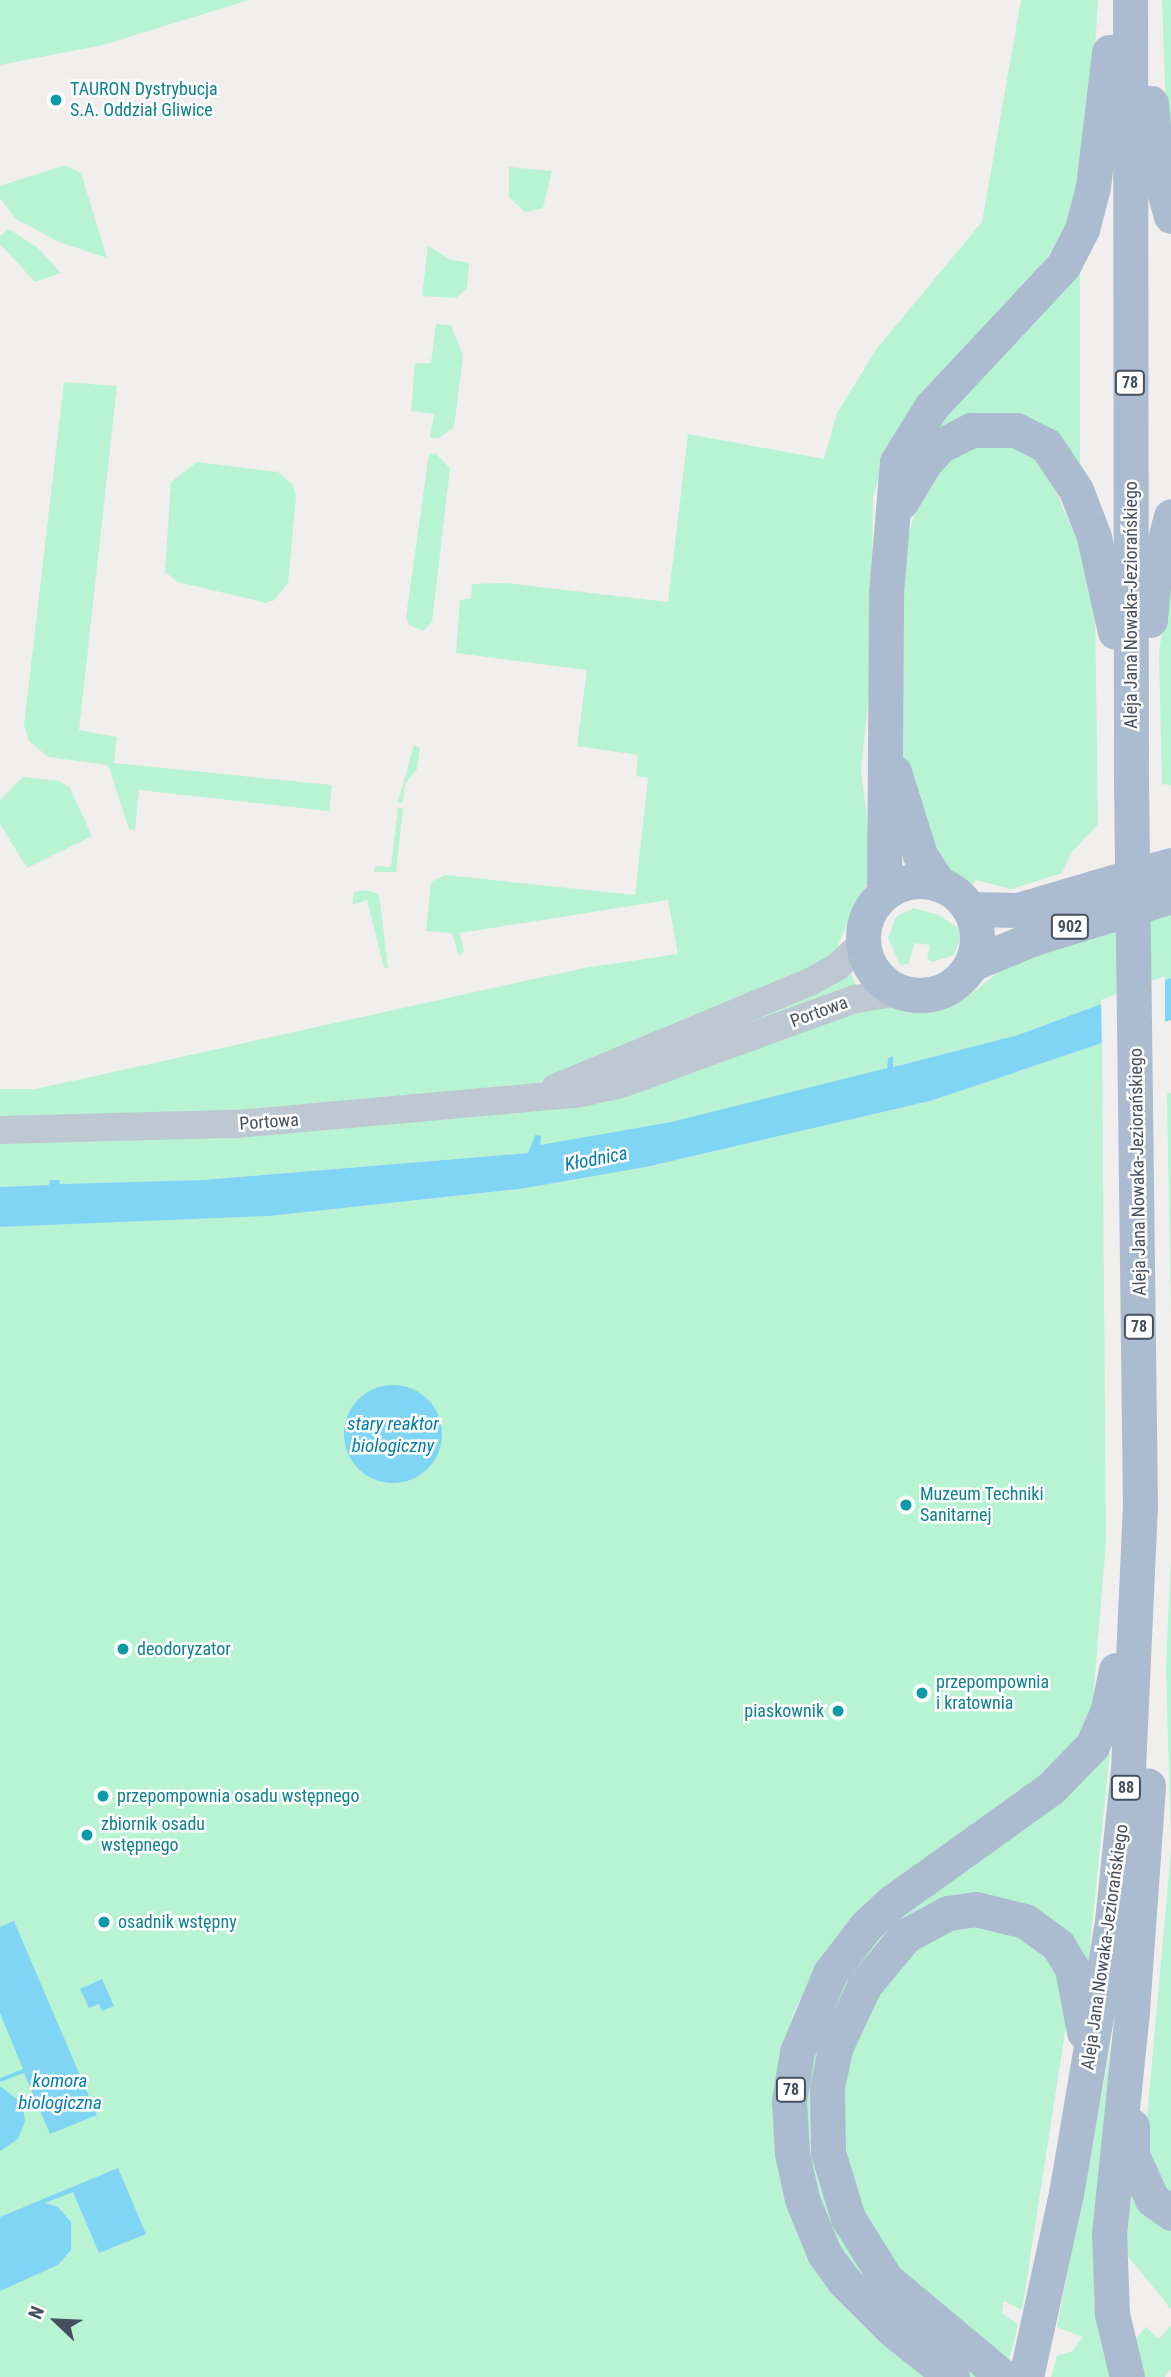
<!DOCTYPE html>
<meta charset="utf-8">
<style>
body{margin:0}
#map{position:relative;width:1171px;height:2377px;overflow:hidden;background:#f1eeee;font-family:"Roboto Condensed",sans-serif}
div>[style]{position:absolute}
.green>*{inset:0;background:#b8f3d3}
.water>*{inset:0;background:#81d5f4}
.round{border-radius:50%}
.pier>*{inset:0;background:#f1eeee}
.minor>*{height:28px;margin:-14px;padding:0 14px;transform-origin:14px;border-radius:14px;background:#bdc8d2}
.major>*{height:35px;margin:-17.5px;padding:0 17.5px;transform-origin:17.5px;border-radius:17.5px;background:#abbcd0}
.major>.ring{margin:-17.5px;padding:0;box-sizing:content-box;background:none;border:35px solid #abbcd0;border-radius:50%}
.dots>*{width:19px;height:19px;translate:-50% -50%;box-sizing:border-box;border:4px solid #fff;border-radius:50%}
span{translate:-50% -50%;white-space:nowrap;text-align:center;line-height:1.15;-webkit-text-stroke:5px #fff;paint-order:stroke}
.shield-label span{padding:2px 5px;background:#fff;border:2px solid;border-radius:5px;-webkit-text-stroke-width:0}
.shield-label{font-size:16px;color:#45505e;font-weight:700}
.culture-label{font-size:18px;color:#0d838f}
.left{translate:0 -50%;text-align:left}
.right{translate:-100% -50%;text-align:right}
.street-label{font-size:18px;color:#45505e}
.water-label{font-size:19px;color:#017ead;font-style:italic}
.north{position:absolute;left:21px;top:2286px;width:70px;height:70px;-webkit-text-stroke:5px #fff;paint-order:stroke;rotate:293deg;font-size:19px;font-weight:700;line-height:28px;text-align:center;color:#45505e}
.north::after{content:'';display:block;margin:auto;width:24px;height:32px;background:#45505e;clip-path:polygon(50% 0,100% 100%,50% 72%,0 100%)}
</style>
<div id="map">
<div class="green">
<div style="clip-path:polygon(0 0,249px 0,103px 45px,0 65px)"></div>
<div style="clip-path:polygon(1021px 0,1098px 0,1091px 117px,1066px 230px,1031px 281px,889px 446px,873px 497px,871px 676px,861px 769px,871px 853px,868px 881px,838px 944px,867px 1010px,901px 1004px,946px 1005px,965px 999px,1006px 966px,1171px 910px,1171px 978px,1018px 1035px,892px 1067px,892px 1056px,888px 1057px,887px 1068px,671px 1122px,539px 1146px,535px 1135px,529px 1153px,203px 1180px,59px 1184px,59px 1180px,50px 1185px,0 1187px,0 1089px,36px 1089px,584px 968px,678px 954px,668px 900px,460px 933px,464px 951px,459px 957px,452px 933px,426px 931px,431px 882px,445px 875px,635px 895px,648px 778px,636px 776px,638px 755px,577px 746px,587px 670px,456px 653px,460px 600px,471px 598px,472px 584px,505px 583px,668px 602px,688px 434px,824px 459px,837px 413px,878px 347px,982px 222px)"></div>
<div style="clip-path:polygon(1162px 0,1171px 0,1171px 143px,1165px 85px)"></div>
<div style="clip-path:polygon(65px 165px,81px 173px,107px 258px,59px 242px,16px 219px,0 198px,0 186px)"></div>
<div style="clip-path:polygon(509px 167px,552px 171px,543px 208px,525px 212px,509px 197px)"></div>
<div style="clip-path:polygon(9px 229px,38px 248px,61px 273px,35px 282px,0 244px,0 236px)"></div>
<div style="clip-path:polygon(428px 246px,451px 260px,469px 263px,467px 288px,456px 298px,422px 296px)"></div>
<div style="clip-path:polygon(1080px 263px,1080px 464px,1055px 433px,946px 426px,930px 430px)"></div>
<div style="clip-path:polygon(436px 324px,451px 325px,463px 356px,454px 427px,439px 438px,430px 438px,434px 414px,411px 411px,415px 363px,431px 363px)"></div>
<div style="clip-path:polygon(64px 382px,117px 386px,79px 730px,117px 737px,114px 763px,332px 785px,329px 811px,139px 790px,135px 830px,129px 829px,108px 765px,48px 757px,29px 741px,24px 725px)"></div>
<div style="clip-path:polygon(976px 443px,1015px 447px,1033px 456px,1048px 473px,1088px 566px,1095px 605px,1098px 824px,1072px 852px,1062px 873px,1011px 889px,976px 880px,971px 887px,932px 861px,898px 747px,902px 558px,914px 516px,933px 475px,949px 454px)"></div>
<div style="clip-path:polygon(435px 453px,450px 468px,432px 622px,423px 631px,409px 625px,406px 617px,429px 454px)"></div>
<div style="clip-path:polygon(197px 462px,278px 472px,293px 485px,296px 497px,288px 583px,274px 600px,266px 603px,178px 582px,165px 572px,171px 482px)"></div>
<div style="clip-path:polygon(1171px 564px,1171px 791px,1170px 785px,1162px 784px,1159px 653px)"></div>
<div style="clip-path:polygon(414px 745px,420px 748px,417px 769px,405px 784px,403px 803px,398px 802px)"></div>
<div style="clip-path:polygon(23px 777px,59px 781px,70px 788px,92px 836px,27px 868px,0 824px,0 800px)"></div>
<div style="clip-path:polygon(398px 808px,403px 808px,396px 872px,374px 872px,375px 866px,391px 867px)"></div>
<div style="clip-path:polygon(365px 890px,379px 894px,388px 968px,384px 968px,367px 900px,352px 905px,354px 892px)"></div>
<div style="clip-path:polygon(913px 908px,939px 915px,963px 931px,954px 955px,932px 962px,927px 958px,930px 945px,915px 943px,908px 964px,900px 965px,888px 938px,896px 917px)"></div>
<div style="clip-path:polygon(1102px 1043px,1106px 1542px,1092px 1712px,1066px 1755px,820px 1959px,793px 2014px,777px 2085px,783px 2172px,930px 2377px,0 2377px,0 1227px,269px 1216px,520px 1189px,646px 1167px,930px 1101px)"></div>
<div style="clip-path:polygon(1171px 1093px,1171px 1314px,1167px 1094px)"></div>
<div style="clip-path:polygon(1171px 1557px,1171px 1840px,1166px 1668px)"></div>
<div style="clip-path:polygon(1111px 1742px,1088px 1964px,978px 1896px,843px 1994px,841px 2232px,983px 2377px,967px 2377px,846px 2264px,809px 2181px,802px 2093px,824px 2007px,869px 1939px)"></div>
<div style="clip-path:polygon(1171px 1850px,1171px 2195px,1150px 2164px,1146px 2129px)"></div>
<div style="clip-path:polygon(976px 1925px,1019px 1936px,1042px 1952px,1056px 1972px,1066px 2026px,1022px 2310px,1004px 2301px,1002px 2313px,1018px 2325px,1008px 2364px,894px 2266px,872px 2236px,843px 2172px,842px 2080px,863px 2015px,905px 1954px,952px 1928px)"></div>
<div style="clip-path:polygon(1113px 2035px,1116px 2377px,1051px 2377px,1057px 2356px,1072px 2351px,1083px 2337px,1057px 2327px)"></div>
<div style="clip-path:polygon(1128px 2189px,1171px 2230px,1171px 2309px,1122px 2249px)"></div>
<div style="clip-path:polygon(1171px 2326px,1171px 2369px,1165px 2377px,1140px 2377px,1135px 2340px,1146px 2327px,1158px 2339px)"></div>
</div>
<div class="water">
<div style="clip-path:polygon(1171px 978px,1171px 1020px,1144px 1029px,930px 1101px,646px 1167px,520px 1189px,269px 1216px,0 1227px,0 1187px,49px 1185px,50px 1180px,59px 1180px,60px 1184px,203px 1180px,528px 1153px,535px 1135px,541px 1136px,540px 1145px,671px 1122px,887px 1068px,888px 1058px,893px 1056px,893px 1067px,1018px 1035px)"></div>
<div class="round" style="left:344px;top:1385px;width:98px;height:98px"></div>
<div style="clip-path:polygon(14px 1921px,97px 2115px,50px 2134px,24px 2073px,0 2082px,0 2078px,23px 2069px,0 2013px,0 1927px)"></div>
<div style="clip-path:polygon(102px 1979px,114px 2006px,102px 2011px,99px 2004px,89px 2008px,80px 1989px)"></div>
<div style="clip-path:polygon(0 2086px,22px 2103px,25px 2121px,18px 2139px,0 2151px)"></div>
<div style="clip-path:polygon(118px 2168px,146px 2234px,99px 2253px,73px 2192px,45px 2203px,58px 2207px,71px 2222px,71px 2250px,58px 2265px,0 2291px,0 2217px)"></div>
</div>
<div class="pier">
<div style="clip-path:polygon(1165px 976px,1165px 1025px,1102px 1047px,1101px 1000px)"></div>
</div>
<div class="minor">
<div style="left:555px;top:1088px;width:276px;rotate:-22.6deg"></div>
<div style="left:810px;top:982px;width:31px;rotate:-29deg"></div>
<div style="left:837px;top:967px;width:35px;rotate:-43deg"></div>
<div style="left:0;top:1130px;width:237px;rotate:-1.5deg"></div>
<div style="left:237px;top:1124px;width:340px;rotate:-5.1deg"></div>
<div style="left:576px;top:1094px;width:46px;rotate:-12.5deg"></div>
<div style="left:621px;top:1084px;width:249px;rotate:-20deg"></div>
<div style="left:855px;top:999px;width:47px;rotate:-8.7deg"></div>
</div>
<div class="major">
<div style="left:1151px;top:103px;width:59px;rotate:85.2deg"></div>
<div style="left:1156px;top:162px;width:56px;rotate:74.5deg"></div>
<div style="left:901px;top:502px;width:47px;rotate:-59deg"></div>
<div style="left:925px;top:462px;width:22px;rotate:-47deg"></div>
<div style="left:940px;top:446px;width:36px;rotate:-27deg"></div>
<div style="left:972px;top:430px;width:44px"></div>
<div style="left:1016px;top:430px;width:34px;rotate:27deg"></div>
<div style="left:1046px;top:445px;width:54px;rotate:56.3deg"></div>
<div style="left:1076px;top:490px;width:50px;rotate:69deg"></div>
<div style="left:1094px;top:537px;width:97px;rotate:77.5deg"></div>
<div style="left:1150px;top:620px;width:35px;rotate:-85deg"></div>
<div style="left:1153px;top:585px;width:71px;rotate:-75.4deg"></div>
<div style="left:894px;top:772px;width:87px;rotate:72.6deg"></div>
<div style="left:920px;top:855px;width:35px;rotate:57deg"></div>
<div class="ring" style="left:863px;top:881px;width:79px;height:79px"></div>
<div style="left:884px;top:894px;width:301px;rotate:-89.6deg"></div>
<div style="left:886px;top:593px;width:131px;rotate:-85.2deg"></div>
<div style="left:897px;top:462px;width:65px;rotate:-58.3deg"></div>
<div style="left:931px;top:407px;width:193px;rotate:-46.9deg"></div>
<div style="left:1063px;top:266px;width:42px;rotate:-62.8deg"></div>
<div style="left:1082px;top:229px;width:43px;rotate:-75.3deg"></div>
<div style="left:1093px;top:187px;width:136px;rotate:-83.2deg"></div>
<div style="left:969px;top:909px;width:49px;rotate:1.2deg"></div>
<div style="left:1018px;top:910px;width:159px;rotate:-16.4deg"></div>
<div style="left:971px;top:964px;width:68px;rotate:-22.4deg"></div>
<div style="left:1034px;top:938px;width:143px;rotate:-17deg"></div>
<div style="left:1132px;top:2126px;width:29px;rotate:90deg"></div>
<div style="left:1132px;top:2155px;width:48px;rotate:65.6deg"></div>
<div style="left:1152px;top:2199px;width:24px;rotate:36deg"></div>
<div style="left:952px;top:2377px;width:75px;rotate:-141.5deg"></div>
<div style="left:893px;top:2330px;width:69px;rotate:-135deg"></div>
<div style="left:844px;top:2281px;width:34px;rotate:-126deg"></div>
<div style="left:824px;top:2253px;width:58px;rotate:-112.2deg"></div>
<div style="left:802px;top:2199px;width:47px;rotate:-102.3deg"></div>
<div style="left:792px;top:2153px;width:52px;rotate:-93.3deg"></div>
<div style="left:789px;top:2101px;width:50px;rotate:-80.7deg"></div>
<div style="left:797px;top:2052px;width:86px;rotate:-67.3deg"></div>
<div style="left:830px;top:1973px;width:59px;rotate:-52.5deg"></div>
<div style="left:866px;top:1926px;width:35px;rotate:-43deg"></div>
<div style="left:892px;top:1902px;width:194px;rotate:-35.6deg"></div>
<div style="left:1050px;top:1789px;width:60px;rotate:-45.7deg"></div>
<div style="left:1092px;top:1746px;width:36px;rotate:-66deg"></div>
<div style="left:1107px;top:1713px;width:44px;rotate:-78.2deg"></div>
<div style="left:1003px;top:2377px;width:153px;rotate:-140.1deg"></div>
<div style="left:886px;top:2279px;width:72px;rotate:-121.9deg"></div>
<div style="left:848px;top:2218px;width:69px;rotate:-106.9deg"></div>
<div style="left:828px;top:2152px;width:65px;rotate:-90.9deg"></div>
<div style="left:827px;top:2087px;width:40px;rotate:-78deg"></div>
<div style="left:835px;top:2048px;width:68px;rotate:-64.9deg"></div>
<div style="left:864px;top:1986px;width:65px;rotate:-50.6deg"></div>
<div style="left:905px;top:1936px;width:49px;rotate:-28.1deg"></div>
<div style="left:948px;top:1913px;width:28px;rotate:-8deg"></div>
<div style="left:976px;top:1909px;width:50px;rotate:13.8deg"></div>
<div style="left:1025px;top:1921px;width:41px;rotate:36deg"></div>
<div style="left:1058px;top:1945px;width:27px;rotate:59deg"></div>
<div style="left:1072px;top:1968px;width:65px;rotate:79.4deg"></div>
<div style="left:1026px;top:2377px;width:187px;rotate:-77.7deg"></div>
<div style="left:1066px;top:2194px;width:277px;rotate:-80.4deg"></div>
<div style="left:1112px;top:1921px;width:153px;rotate:-84deg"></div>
<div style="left:1128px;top:1769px;width:262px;rotate:-87.4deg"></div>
<div style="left:1140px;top:1507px;width:727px;rotate:-90.71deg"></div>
<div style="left:1131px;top:780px;width:780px;rotate:-90.07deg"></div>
<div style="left:1127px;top:2377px;width:65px;rotate:-103.4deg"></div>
<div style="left:1112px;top:2314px;width:80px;rotate:-92.1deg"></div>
<div style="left:1109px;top:2234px;width:225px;rotate:-84.1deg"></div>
<div style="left:1132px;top:2010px;width:225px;rotate:-85.9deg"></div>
</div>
<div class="dots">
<div style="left:56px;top:100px;background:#0f9aa8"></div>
<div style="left:906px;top:1505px;background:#0f9aa8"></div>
<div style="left:123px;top:1649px;background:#0f9aa8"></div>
<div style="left:922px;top:1693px;background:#0f9aa8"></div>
<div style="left:838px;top:1711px;background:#0f9aa8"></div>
<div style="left:103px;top:1796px;background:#0f9aa8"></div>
<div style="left:87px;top:1835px;background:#0f9aa8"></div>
<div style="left:104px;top:1922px;background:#0f9aa8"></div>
</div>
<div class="shield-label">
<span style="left:1130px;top:383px">78</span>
<span style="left:1070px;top:927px">902</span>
<span style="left:1139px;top:1327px">78</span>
<span style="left:1126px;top:1788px">88</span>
<span style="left:791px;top:2090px">78</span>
</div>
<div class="culture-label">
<span class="left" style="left:70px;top:100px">TAURON Dystrybucja<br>S.A. Oddział Gliwice</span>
<span class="left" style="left:920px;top:1505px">Muzeum Techniki<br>Sanitarnej</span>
<span class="left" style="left:137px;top:1649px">deodoryzator</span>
<span class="left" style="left:936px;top:1693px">przepompownia<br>i kratownia</span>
<span class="right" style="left:824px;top:1711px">piaskownik</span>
<span class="left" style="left:117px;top:1796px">przepompownia osadu wstępnego</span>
<span class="left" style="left:101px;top:1835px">zbiornik osadu<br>wstępnego</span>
<span class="left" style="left:118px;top:1922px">osadnik wstępny</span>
</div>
<div class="street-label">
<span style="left:1131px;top:605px;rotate:-90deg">Aleja Jana Nowaka-Jeziorańskiego</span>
<span style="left:819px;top:1012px;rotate:-20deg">Portowa</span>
<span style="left:269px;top:1122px;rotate:-4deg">Portowa</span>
<span style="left:1138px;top:1172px;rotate:-91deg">Aleja Jana Nowaka-Jeziorańskiego</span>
<span style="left:1105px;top:1947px;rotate:-82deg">Aleja Jana Nowaka-Jeziorańskiego</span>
</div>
<div class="water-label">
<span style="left:596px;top:1159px;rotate:-11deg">Kłodnica</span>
<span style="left:393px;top:1435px">stary reaktor<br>biologiczny</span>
<span style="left:60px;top:2092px">komora<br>biologiczna</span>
</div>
<div class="north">N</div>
</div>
